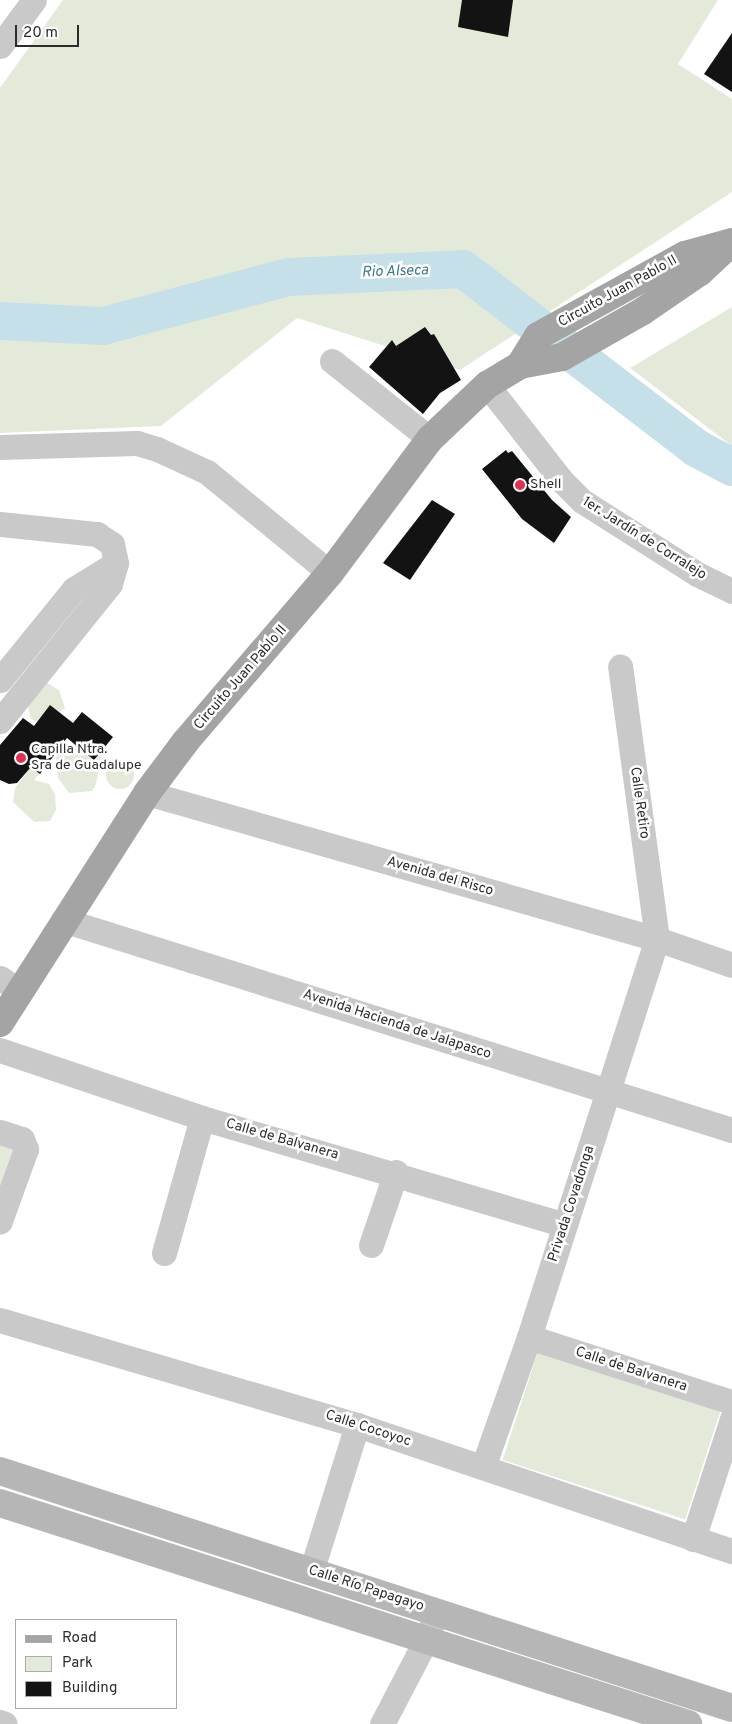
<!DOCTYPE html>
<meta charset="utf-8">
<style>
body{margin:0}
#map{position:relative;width:732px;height:1724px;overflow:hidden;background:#fff;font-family:Overpass,sans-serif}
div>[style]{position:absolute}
.green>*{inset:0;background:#e4ead9;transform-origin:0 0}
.round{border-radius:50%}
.river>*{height:38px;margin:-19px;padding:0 19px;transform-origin:19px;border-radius:19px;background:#c5e0e9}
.building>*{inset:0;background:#131313}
.minor>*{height:25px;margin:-12.5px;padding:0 12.5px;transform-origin:12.5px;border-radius:12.5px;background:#c9c9c9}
.secondary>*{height:28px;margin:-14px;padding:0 14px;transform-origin:14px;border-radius:14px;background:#b6b6b6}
.primary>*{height:28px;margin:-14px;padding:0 14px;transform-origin:14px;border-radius:14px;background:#a4a4a4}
.dots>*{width:14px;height:14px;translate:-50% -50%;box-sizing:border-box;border:2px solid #fff;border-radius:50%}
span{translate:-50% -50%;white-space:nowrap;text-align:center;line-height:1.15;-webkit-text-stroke:5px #fff;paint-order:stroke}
.street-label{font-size:14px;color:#2c2c2c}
.poi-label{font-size:14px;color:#2c2c2c}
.left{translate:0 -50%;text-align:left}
.water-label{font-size:15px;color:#3d768b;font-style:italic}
.legend{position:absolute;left:15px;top:1619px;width:162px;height:90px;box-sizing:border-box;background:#fff;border:1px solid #ababab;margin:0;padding:6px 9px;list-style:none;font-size:15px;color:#2c2c2c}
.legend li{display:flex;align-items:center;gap:10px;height:25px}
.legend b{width:25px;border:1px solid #ababab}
.scale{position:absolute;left:15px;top:25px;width:64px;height:22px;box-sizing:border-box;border:2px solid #2c2c2c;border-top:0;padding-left:6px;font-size:15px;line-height:18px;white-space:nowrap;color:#2c2c2c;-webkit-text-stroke:4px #fff;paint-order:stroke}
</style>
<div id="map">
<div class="green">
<div style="clip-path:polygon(63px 0,718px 0,678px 64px,732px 99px,732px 192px,460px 370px,297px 318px,161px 426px,0 433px,0 88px)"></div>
<div style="clip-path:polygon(732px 307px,732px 446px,630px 368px)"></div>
<div style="clip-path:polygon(47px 683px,59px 690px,65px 708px,40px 723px,31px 719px,28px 708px,32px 693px)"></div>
<div style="clip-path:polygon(85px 741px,101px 757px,96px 784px,92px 791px,69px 793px,58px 778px,56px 758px,63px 746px)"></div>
<div style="clip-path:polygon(50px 742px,59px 749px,34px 780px,49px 784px,55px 794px,56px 810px,50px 821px,34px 822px,13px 802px,15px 788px)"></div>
<div class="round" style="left:106px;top:761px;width:28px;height:28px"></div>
<div style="clip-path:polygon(0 1137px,23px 1145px,0 1215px)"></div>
<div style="left:540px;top:1345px;width:192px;height:121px;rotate:18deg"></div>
</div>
<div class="river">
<div style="left:0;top:321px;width:103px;rotate:2.8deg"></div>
<div style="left:103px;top:326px;width:192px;rotate:-14.8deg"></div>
<div style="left:289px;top:277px;width:174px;rotate:-2.6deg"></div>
<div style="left:463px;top:269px;width:294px;rotate:37.5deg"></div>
<div style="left:696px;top:448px;width:41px;rotate:27.8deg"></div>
</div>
<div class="building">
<div style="clip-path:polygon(462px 0,513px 0,508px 37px,458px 27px)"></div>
<div style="clip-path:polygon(732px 33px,732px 92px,704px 74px)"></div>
<div style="clip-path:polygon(425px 327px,431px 335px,434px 334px,461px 380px,440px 393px,423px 414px,369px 367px,392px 340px,396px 346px)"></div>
<div style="clip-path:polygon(506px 450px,508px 453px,512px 451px,552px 500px,571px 517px,554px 543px,522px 519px,482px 469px)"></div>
<div style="clip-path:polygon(432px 500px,455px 514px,410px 580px,383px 563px)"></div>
<div style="clip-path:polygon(50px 705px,73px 723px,82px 712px,113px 737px,94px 760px,67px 738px,40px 774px,31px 767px,17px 783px,9px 784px,0 780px,0 745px,23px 718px,34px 726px)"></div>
</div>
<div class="minor">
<div style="left:0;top:46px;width:57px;rotate:-53.5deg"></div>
<div style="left:332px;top:361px;width:125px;rotate:38.5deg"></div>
<div style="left:487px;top:385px;width:122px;rotate:52deg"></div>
<div style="left:562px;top:481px;width:28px;rotate:45deg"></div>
<div style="left:582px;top:501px;width:136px;rotate:32.4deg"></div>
<div style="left:697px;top:574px;width:39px;rotate:26deg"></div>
<div style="left:0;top:447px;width:137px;rotate:-1.7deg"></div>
<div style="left:137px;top:443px;width:21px;rotate:17deg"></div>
<div style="left:157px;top:449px;width:55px;rotate:24.7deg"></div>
<div style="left:207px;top:472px;width:159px;rotate:39.4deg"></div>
<div style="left:0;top:524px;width:98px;rotate:5.9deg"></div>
<div style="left:97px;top:534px;width:18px;rotate:34deg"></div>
<div style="left:112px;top:544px;width:19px;rotate:78deg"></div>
<div style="left:116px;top:563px;width:22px;rotate:106deg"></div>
<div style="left:110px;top:584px;width:176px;rotate:128.8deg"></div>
<div style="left:0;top:680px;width:117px;rotate:-50.9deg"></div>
<div style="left:74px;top:589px;width:49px;rotate:-31.8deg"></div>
<div style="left:147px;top:793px;width:530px;rotate:15.98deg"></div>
<div style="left:657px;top:939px;width:79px;rotate:19.1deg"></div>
<div style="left:63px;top:920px;width:701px;rotate:17.43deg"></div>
<div style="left:0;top:978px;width:24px;rotate:33deg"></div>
<div style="left:0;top:1050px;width:213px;rotate:18.6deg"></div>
<div style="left:202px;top:1118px;width:378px;rotate:16.4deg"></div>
<div style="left:0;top:1132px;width:23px;rotate:18deg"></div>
<div style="left:22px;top:1139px;width:11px;rotate:68deg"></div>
<div style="left:26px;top:1149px;width:77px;rotate:109.9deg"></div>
<div style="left:371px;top:1245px;width:77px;rotate:-71.1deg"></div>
<div style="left:164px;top:1253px;width:140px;rotate:-74.3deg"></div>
<div style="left:0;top:1320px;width:372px;rotate:16.4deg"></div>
<div style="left:357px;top:1425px;width:396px;rotate:18.6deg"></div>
<div style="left:529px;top:1337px;width:213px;rotate:17.8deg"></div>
<div style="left:483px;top:1467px;width:138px;rotate:-70.5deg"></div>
<div style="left:529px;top:1337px;width:418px;rotate:-72.2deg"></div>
<div style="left:657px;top:939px;width:275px;rotate:-97.7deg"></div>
<div style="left:693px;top:1539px;width:126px;rotate:-72deg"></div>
<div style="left:311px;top:1572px;width:154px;rotate:-72.6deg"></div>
<div style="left:0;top:1722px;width:5px;rotate:22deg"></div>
<div style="left:382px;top:1724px;width:95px;rotate:-62.4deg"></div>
<div style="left:426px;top:1640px;width:30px;rotate:-70deg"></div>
</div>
<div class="secondary">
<div style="left:0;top:1471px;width:769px;rotate:17.94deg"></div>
<div style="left:0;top:1503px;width:723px;rotate:17.81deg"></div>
</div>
<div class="primary">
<div style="left:520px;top:365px;width:34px;rotate:-58deg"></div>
<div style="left:538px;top:336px;width:168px;rotate:-28.9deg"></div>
<div style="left:685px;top:255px;width:45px;rotate:-15.6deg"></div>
<div style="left:0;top:1023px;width:273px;rotate:-57.4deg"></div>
<div style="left:147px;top:793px;width:65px;rotate:-53.1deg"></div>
<div style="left:186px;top:741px;width:221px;rotate:-49.4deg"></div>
<div style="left:330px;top:573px;width:167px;rotate:-53.3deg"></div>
<div style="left:430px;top:439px;width:79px;rotate:-43.5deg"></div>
<div style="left:487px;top:385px;width:39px;rotate:-31deg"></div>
<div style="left:520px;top:365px;width:43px;rotate:-10.8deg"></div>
<div style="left:562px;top:357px;width:93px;rotate:-29.6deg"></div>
<div style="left:643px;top:311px;width:69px;rotate:-34.4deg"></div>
<div style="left:700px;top:272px;width:44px;rotate:-43.2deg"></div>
</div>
<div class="dots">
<div style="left:520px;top:485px;background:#e03053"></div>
<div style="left:21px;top:758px;background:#e03053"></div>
</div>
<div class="street-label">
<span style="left:618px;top:292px;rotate:-29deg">Circuito Juan Pablo II</span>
<span style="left:644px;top:539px;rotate:32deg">1er. Jardín de Corralejo</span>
<span style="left:241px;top:678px;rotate:-49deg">Circuito Juan Pablo II</span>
<span style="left:639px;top:803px;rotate:82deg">Calle Retiro</span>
<span style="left:440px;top:877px;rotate:16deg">Avenida del Risco</span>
<span style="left:397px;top:1025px;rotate:18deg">Avenida Hacienda de Jalapasco</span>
<span style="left:282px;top:1140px;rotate:16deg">Calle de Balvanera</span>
<span style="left:572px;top:1204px;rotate:-72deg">Privada Covadonga</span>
<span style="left:631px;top:1370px;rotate:18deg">Calle de Balvanera</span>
<span style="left:368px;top:1429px;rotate:18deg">Calle Cocoyoc</span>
<span style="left:366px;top:1589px;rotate:18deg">Calle Río Papagayo</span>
</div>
<div class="poi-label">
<span class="left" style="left:530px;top:485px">Shell</span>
<span class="left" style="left:31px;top:758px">Capilla Ntra.<br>Sra de Guadalupe</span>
</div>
<div class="water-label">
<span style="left:395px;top:272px;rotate:-2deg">Rio Alseca</span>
</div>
<ul class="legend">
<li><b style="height:6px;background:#a4a4a4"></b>Road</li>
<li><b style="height:14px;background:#e4ead9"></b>Park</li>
<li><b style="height:14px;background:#131313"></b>Building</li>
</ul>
<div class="scale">20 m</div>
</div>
